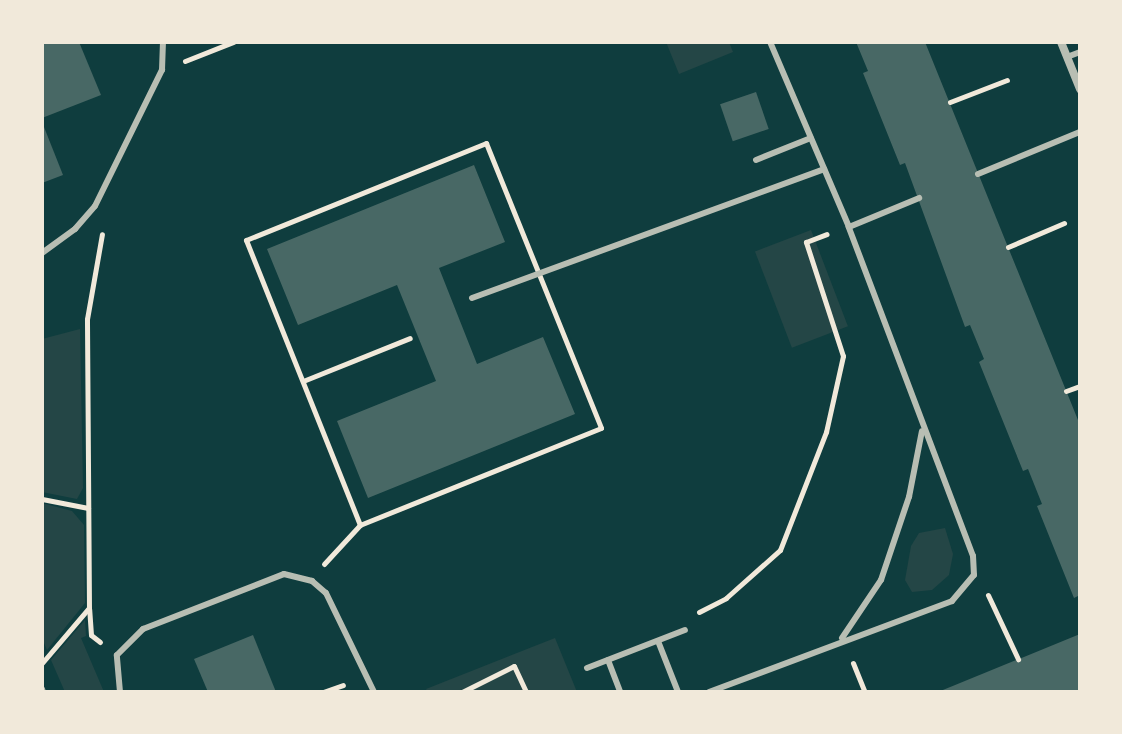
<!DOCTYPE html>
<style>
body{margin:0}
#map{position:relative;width:1122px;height:734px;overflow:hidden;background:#0f3d3e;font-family:Montserrat,sans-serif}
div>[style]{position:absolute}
.green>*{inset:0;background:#244646;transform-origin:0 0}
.building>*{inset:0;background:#486865;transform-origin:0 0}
.path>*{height:5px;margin:-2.5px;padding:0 2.5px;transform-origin:2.5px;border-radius:2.5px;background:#f1e9da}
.service>*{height:6px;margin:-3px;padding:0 3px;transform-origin:3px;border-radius:3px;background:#b8beb3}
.minor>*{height:8px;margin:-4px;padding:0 4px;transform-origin:4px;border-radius:4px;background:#b8beb3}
span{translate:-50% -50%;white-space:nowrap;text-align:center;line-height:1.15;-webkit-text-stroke:7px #f1e9da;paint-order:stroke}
.frame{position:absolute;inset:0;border:44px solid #f1e9da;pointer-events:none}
</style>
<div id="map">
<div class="green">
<div style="clip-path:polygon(666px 42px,729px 42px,733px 52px,679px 74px)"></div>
<div style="left:811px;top:230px;width:103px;height:60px;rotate:69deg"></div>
<div style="clip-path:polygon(80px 329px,83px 488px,77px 499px,42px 492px,42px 339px)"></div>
<div style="clip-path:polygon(42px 503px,72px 511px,84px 525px,85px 603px,47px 650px,42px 638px)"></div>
<div style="clip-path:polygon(945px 528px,953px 554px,949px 575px,932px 590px,912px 592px,905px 580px,911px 546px,919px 533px)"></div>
<div style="clip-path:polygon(85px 620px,86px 636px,81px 638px,104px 692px,65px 692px,51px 660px)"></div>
<div style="clip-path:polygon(555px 638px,577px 692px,428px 692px,426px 689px)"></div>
</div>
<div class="building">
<div style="clip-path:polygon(42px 42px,79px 42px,101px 95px,42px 118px)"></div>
<div style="clip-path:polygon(856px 42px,925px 42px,1080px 425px,1080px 595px,1074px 598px,1037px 506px,1042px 504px,1028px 469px,1023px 471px,979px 362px,984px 359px,970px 325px,965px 327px,905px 163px,900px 165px,863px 73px,868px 71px)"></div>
<div style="left:756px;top:92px;width:39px;height:38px;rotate:71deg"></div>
<div style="clip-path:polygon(42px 122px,63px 175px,42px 183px)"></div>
<div style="clip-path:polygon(474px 165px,505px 242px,439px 268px,477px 364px,543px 337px,575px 414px,368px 498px,337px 421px,436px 381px,397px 285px,298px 325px,267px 249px)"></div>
<div style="clip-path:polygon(1080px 634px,1080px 692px,938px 692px)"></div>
<div style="clip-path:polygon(253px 635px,276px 692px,208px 692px,194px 659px)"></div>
</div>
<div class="path">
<div style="left:185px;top:61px;width:52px;rotate:-21.6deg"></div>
<div style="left:950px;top:102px;width:61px;rotate:-21.1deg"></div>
<div style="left:486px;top:143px;width:307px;rotate:68deg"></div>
<div style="left:601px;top:428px;width:260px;rotate:158.1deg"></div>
<div style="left:360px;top:525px;width:307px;rotate:-111.8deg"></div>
<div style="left:246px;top:240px;width:259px;rotate:-22deg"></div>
<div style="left:1008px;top:247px;width:61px;rotate:-23.2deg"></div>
<div style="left:303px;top:381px;width:115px;rotate:-21.9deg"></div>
<div style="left:1066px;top:391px;width:15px;rotate:-20deg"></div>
<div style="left:42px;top:499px;width:47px;rotate:11.1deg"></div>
<div style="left:324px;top:564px;width:53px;rotate:-47.3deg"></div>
<div style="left:988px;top:595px;width:71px;rotate:64.9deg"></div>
<div style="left:699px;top:612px;width:30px;rotate:-27deg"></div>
<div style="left:726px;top:598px;width:72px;rotate:-41.6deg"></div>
<div style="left:780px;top:550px;width:127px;rotate:-68.7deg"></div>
<div style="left:826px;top:432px;width:78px;rotate:-77.4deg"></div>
<div style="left:843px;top:356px;width:120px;rotate:-108deg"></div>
<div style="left:806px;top:242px;width:22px;rotate:-21deg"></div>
<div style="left:100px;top:642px;width:11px;rotate:-142deg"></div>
<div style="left:91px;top:635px;width:26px;rotate:-94deg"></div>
<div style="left:89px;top:609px;width:290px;rotate:-90.4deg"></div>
<div style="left:87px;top:319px;width:86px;rotate:-80deg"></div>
<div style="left:42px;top:663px;width:71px;rotate:-49.6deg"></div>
<div style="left:853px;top:663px;width:31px;rotate:68deg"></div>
<div style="left:323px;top:692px;width:21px;rotate:-19deg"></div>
<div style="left:462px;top:692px;width:58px;rotate:-26.6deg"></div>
<div style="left:514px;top:666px;width:29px;rotate:65deg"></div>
</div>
<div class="service">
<div style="left:1067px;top:57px;width:14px;rotate:-21deg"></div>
<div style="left:756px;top:160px;width:59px;rotate:-21.8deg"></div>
<div style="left:978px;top:174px;width:110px;rotate:-22.4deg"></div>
<div style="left:849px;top:227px;width:76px;rotate:-22.5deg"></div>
<div style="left:42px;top:253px;width:41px;rotate:-36deg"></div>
<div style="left:75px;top:229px;width:30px;rotate:-49deg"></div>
<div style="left:95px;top:206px;width:152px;rotate:-63.8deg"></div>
<div style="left:162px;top:70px;width:28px;rotate:-88deg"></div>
<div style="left:472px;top:298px;width:375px;rotate:-20.1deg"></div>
<div style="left:842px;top:638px;width:70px;rotate:-56.1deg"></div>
<div style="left:881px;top:580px;width:88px;rotate:-71.4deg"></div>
<div style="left:909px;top:497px;width:67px;rotate:-78.9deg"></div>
<div style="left:658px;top:641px;width:55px;rotate:68.6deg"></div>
<div style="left:608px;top:660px;width:34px;rotate:69deg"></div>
<div style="left:587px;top:668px;width:105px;rotate:-21.2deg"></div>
<div style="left:42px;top:689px;width:3px;rotate:72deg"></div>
<div style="left:120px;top:692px;width:37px;rotate:-95deg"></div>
<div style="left:117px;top:655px;width:37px;rotate:-45deg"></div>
<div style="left:143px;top:629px;width:151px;rotate:-21.3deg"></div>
<div style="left:284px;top:574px;width:29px;rotate:14deg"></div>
<div style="left:312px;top:581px;width:18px;rotate:41deg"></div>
<div style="left:326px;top:593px;width:110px;rotate:64.1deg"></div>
<div style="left:709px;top:692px;width:259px;rotate:-20.5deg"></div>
<div style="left:952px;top:601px;width:34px;rotate:-50deg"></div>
<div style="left:974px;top:575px;width:19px;rotate:-93deg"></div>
<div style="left:973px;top:556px;width:352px;rotate:-110.7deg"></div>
<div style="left:849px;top:227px;width:201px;rotate:-113.1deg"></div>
</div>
<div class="minor">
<div style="left:1061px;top:42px;width:51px;rotate:68deg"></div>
</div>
<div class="frame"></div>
</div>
